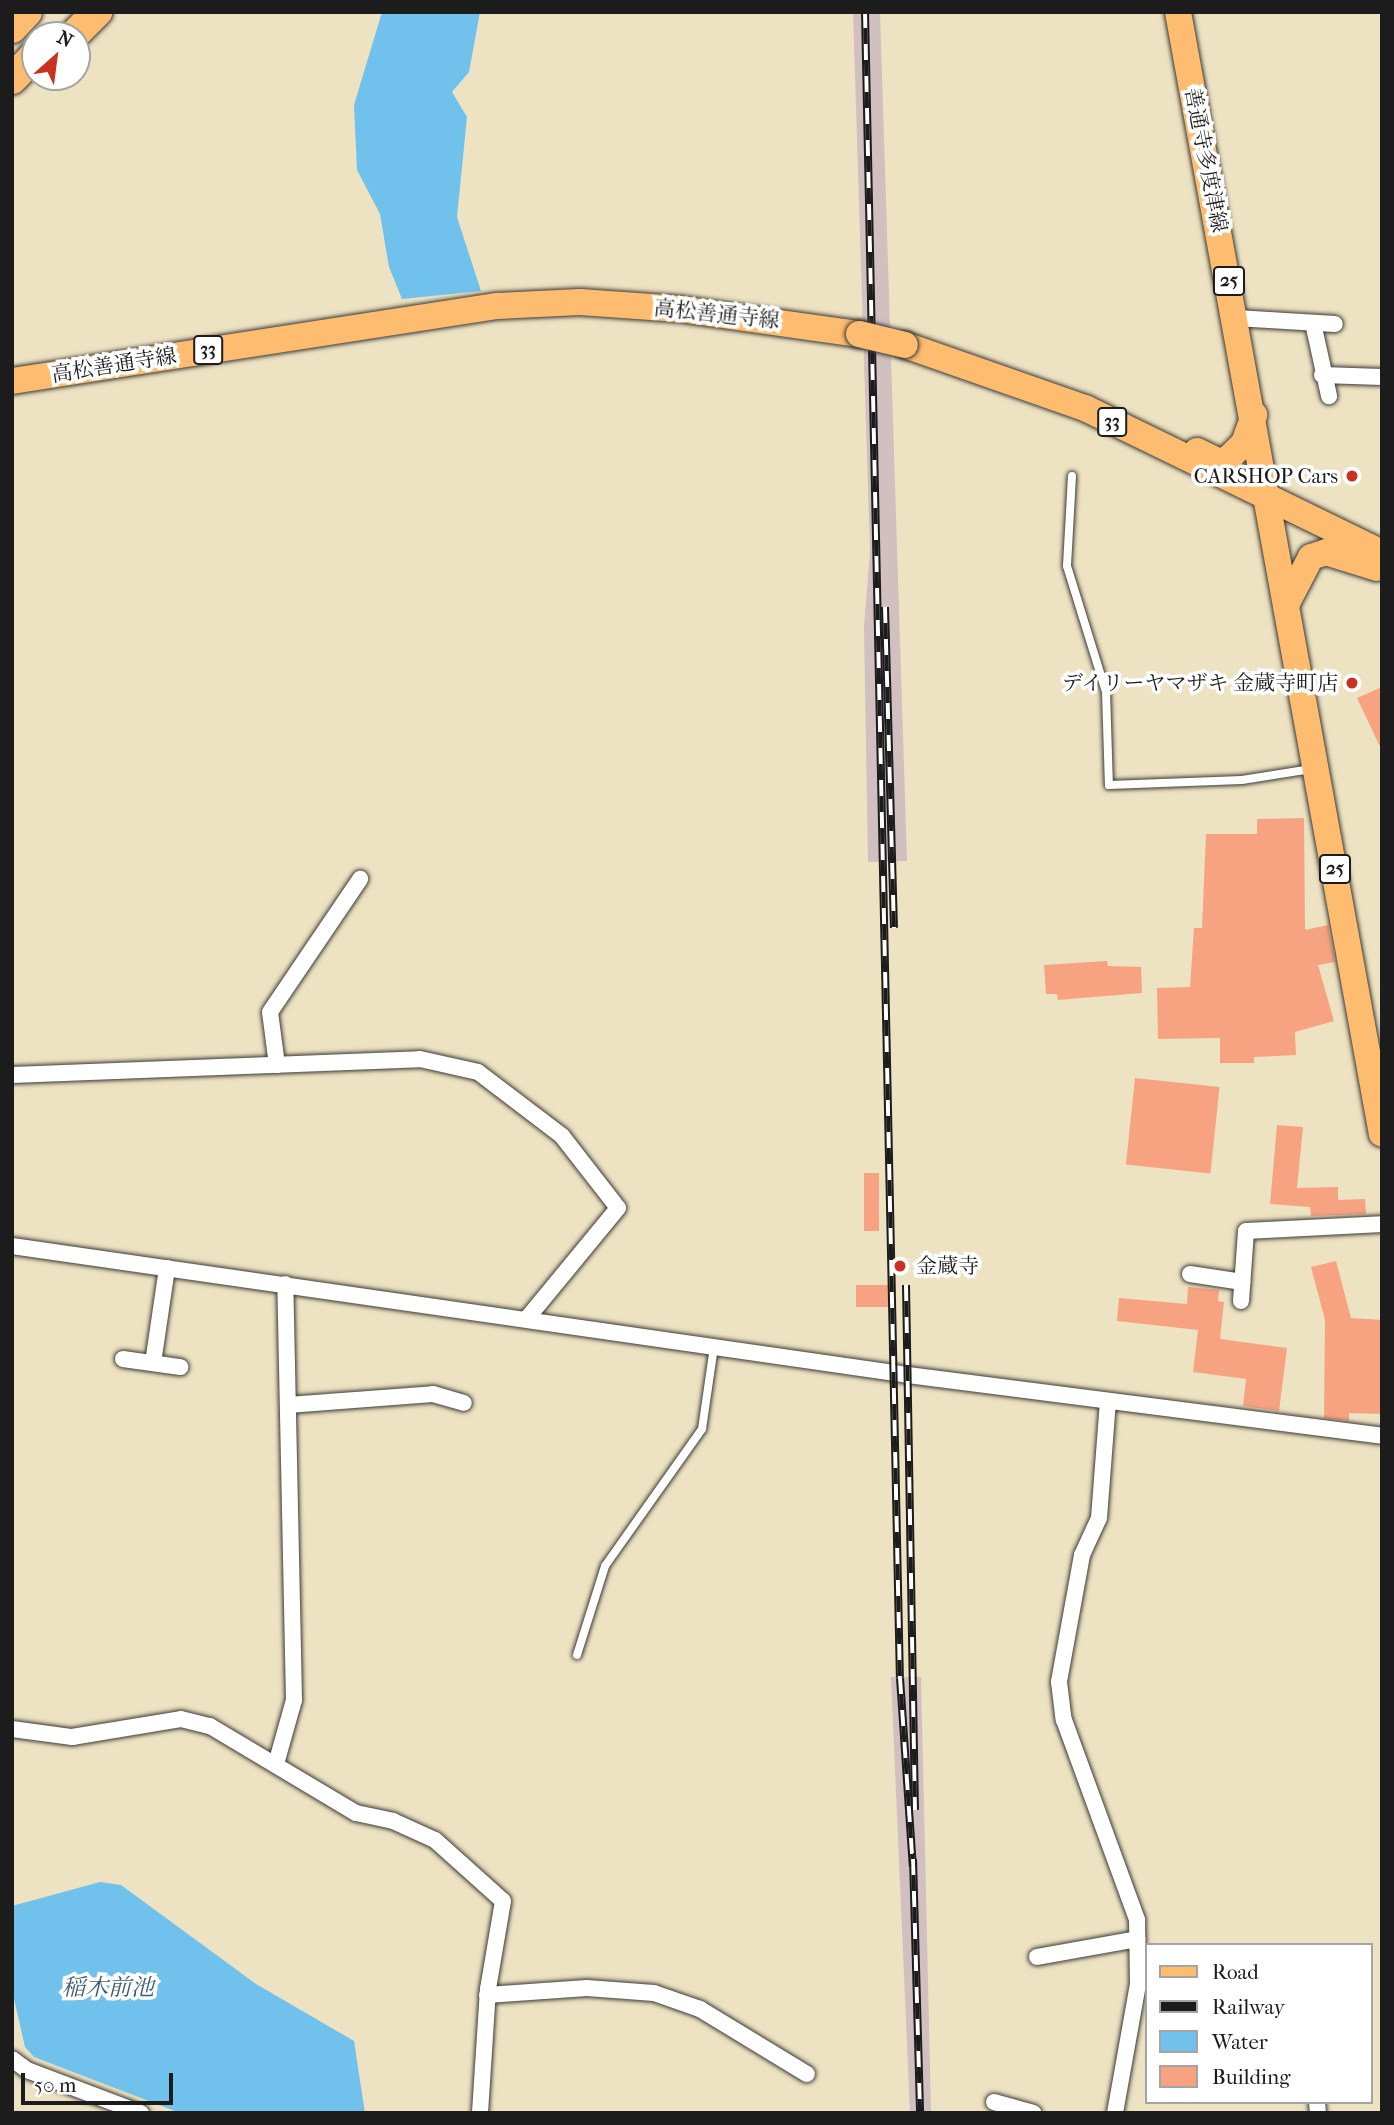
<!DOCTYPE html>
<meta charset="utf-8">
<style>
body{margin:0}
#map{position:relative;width:1394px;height:2125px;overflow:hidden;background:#ede2c2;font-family:"IM FELL French Canon","Noto Serif JP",serif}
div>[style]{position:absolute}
.industrial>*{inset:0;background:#d2bfc0}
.water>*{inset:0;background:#70c2ec}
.building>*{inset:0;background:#f7a382;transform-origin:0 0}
.roads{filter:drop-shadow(0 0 2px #3b3a35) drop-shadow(0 0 2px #3b3a35)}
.lane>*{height:8px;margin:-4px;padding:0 4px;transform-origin:4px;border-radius:4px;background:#fff}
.street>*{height:16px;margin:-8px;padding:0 8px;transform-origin:8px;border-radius:8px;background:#fff}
.primary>*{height:26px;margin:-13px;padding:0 13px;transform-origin:13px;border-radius:13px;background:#febc70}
.highway>*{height:30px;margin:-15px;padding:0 15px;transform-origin:15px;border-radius:15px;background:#febc70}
.rail>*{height:8px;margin-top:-4px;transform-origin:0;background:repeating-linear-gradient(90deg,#fff 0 16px,#1c1c1c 0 32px);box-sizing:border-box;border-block:2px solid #1c1c1c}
.bridges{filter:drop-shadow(0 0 2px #3b3a35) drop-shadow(0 0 2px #3b3a35)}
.primary-bridge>*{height:26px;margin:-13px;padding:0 13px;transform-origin:13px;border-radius:13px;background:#febc70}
.dots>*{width:19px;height:19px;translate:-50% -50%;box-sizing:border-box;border:4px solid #fff;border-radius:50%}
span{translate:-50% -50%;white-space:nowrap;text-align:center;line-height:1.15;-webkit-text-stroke:7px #fff;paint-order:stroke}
.shield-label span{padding:2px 5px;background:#fff;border:2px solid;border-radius:5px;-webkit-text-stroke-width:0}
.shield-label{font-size:19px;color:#1c1c1c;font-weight:700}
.street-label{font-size:21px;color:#1c1c1c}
.poi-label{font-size:21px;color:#1c1c1c}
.right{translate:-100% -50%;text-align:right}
.left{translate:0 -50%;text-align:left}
.water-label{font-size:23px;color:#3e5e6f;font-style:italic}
.frame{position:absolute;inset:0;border:14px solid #1c1c1c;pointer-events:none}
.legend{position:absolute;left:1145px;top:1943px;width:228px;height:161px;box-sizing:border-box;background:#fff;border:2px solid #a4a4a4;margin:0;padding:9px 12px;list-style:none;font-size:21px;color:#1c1c1c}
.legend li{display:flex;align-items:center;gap:14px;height:35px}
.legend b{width:35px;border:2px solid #a4a4a4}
.north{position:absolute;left:21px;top:21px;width:70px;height:70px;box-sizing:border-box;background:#fff;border:2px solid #a4a4a4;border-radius:50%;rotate:28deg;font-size:19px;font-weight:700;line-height:28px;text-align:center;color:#1c1c1c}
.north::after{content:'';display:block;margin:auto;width:24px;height:32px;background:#c8321e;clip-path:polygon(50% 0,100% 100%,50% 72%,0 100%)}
.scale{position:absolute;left:21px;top:2073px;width:152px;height:32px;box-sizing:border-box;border:4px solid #1c1c1c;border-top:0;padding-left:9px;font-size:21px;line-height:24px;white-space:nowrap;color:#1c1c1c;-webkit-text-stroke:5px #fff;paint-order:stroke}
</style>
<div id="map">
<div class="industrial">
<div style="clip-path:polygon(853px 12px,880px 12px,907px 861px,868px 862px,864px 627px,870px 551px)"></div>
<div style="clip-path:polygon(891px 1677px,921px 1677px,931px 2113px,910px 2113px)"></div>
</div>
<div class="water">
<div style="clip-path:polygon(382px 12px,480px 12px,469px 72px,452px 92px,467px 117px,457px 217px,481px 291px,402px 299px,389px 267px,380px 214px,357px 170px,354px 105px)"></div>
<div style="clip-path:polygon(100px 1882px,121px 1885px,256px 1984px,354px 2041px,365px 2113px,180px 2113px,34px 2057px,25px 2047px,12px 1990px,12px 1906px)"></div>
</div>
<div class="building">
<div style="clip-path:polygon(1382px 687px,1382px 751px,1357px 698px)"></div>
<div style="clip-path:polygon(1304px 818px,1305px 930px,1328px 925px,1335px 962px,1318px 965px,1334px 1021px,1295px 1032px,1296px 1055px,1254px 1057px,1254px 1063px,1220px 1063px,1220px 1038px,1158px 1039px,1157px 988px,1190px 987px,1194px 928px,1202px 928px,1206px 834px,1257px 834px,1257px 819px)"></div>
<div style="clip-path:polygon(1107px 961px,1108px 966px,1141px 967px,1142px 993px,1058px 1000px,1057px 994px,1046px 994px,1044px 965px)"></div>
<div style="left:1135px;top:1078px;width:85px;height:87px;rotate:6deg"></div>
<div style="clip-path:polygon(1277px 1125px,1303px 1127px,1297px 1188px,1338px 1187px,1338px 1200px,1365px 1199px,1366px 1214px,1311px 1216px,1310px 1207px,1270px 1204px)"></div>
<div style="left:864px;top:1173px;width:15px;height:58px"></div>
<div style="clip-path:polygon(1336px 1261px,1351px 1318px,1382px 1320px,1381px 1414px,1349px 1413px,1349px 1421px,1324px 1418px,1325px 1320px,1311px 1267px)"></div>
<div style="left:856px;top:1285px;width:34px;height:22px"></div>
<div style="clip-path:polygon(1188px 1287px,1219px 1290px,1218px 1301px,1224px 1302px,1220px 1339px,1287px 1348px,1279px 1411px,1243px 1406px,1246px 1379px,1193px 1372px,1198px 1330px,1117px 1321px,1119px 1298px,1187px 1304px)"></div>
</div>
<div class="roads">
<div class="lane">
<div style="left:1072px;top:476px;width:90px;rotate:93.2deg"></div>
<div style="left:1067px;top:566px;width:132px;rotate:72.8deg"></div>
<div style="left:1106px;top:692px;width:93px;rotate:88.2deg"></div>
<div style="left:1109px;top:785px;width:133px;rotate:-2.2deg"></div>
<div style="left:1242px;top:780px;width:70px;rotate:-9.1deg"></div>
<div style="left:577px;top:1655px;width:93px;rotate:-72.5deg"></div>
<div style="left:605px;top:1566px;width:168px;rotate:-54.7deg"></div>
<div style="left:702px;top:1429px;width:83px;rotate:-81.7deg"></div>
</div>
<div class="street">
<div style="left:1236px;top:318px;width:99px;rotate:3.5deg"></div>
<div style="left:1313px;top:323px;width:75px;rotate:77.6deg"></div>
<div style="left:1322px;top:375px;width:60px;rotate:1.9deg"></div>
<div style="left:277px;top:1065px;width:53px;rotate:-97.5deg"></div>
<div style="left:270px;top:1012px;width:161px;rotate:-55.9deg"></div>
<div style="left:12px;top:1075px;width:408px;rotate:-2.2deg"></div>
<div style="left:420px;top:1059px;width:59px;rotate:12.6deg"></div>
<div style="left:478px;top:1072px;width:106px;rotate:37.3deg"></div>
<div style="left:562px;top:1136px;width:91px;rotate:52.1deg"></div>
<div style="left:618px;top:1208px;width:141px;rotate:129.5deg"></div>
<div style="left:12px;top:1246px;width:905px;rotate:8.19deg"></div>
<div style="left:908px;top:1375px;width:478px;rotate:7.3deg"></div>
<div style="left:1190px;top:1274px;width:53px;rotate:8.7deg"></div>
<div style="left:1241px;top:1301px;width:70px;rotate:-85.9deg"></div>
<div style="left:1246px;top:1231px;width:136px;rotate:-2.9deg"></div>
<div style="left:123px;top:1359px;width:58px;rotate:8deg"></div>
<div style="left:153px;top:1363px;width:96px;rotate:-81.6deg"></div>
<div style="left:1108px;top:1401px;width:117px;rotate:94.4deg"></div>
<div style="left:1099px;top:1518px;width:41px;rotate:114.7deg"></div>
<div style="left:1082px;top:1555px;width:129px;rotate:100.3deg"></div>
<div style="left:1059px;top:1682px;width:38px;rotate:83deg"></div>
<div style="left:1064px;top:1720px;width:213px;rotate:69.9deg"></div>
<div style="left:1137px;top:1920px;width:64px;rotate:89.1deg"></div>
<div style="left:1138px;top:1984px;width:131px;rotate:100.1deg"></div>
<div style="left:288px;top:1405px;width:145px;rotate:-4.3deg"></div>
<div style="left:433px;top:1394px;width:32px;rotate:16deg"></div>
<div style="left:12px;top:1729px;width:61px;rotate:7.6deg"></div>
<div style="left:72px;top:1737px;width:110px;rotate:-9.4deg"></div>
<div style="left:181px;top:1719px;width:30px;rotate:14deg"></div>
<div style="left:210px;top:1726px;width:170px;rotate:30.8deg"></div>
<div style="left:356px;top:1813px;width:38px;rotate:12deg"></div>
<div style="left:393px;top:1821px;width:46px;rotate:24.3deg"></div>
<div style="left:435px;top:1840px;width:91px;rotate:41.9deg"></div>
<div style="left:503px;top:1901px;width:89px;rotate:99.7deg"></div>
<div style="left:488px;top:1989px;width:124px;rotate:93.7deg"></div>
<div style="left:276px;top:1764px;width:66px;rotate:-74.3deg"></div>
<div style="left:294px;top:1700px;width:416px;rotate:-91.2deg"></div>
<div style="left:1037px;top:1957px;width:102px;rotate:-10.2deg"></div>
<div style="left:487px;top:1995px;width:100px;rotate:-4deg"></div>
<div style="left:587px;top:1988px;width:67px;rotate:4.3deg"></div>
<div style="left:654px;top:1993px;width:49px;rotate:19.2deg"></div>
<div style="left:700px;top:2009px;width:125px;rotate:31.3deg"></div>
<div style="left:12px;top:2059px;width:19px;rotate:36deg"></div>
<div style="left:27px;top:2070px;width:122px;rotate:20.7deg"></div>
<div style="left:994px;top:2102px;width:41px;rotate:15.4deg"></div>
<div style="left:1317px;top:2102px;width:11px;rotate:85deg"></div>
</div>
<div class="primary">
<div style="left:1178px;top:12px;width:1140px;rotate:79.7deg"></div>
<div style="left:905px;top:345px;width:191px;rotate:19.3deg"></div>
<div style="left:1085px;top:408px;width:331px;rotate:26deg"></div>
<div style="left:12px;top:381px;width:491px;rotate:-8.8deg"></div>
<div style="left:497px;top:306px;width:83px;rotate:-2.8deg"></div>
<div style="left:580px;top:302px;width:100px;rotate:4deg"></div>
<div style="left:680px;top:309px;width:181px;rotate:8deg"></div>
<div style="left:1197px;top:451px;width:25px;rotate:26deg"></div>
<div style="left:1220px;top:462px;width:10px;rotate:-24deg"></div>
<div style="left:1229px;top:458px;width:21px;rotate:-45deg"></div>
<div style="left:1244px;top:443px;width:30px;rotate:-70deg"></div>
<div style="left:1286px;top:605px;width:54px;rotate:-62.5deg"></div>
<div style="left:1311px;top:557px;width:16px;rotate:-18deg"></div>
<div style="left:1326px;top:552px;width:53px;rotate:17.4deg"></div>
</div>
<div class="highway">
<div style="left:12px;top:28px;width:22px;rotate:-47deg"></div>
<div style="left:74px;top:35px;width:33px;rotate:-45deg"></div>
<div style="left:12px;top:79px;width:33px;rotate:-46deg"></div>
</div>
</div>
<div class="rail">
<div style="left:865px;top:12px;width:1666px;rotate:88.8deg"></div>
<div style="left:900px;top:1678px;width:189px;rotate:86.1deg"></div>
<div style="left:885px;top:607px;width:321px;rotate:88.4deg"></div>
<div style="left:906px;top:1285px;width:525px;rotate:89.02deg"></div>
<div style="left:913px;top:1859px;width:254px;rotate:88.4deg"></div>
</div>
<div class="bridges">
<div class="primary-bridge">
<div style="left:859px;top:334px;width:47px;rotate:13.4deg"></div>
</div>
</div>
<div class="dots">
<div style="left:1352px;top:476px;background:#c8321e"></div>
<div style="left:1352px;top:683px;background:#c8321e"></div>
<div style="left:900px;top:1266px;background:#c8321e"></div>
</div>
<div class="shield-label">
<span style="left:1229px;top:281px">25</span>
<span style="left:208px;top:350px">33</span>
<span style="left:1112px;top:422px">33</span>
<span style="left:1335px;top:869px">25</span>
</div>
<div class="street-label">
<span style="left:1206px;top:160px;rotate:79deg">善通寺多度津線</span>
<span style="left:717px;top:314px;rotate:6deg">高松善通寺線</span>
<span style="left:114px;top:365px;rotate:-9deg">高松善通寺線</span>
</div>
<div class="poi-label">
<span class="right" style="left:1338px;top:476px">CARSHOP Cars</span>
<span class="right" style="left:1338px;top:683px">デイリーヤマザキ 金蔵寺町店</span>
<span class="left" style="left:916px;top:1266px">金蔵寺</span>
</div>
<div class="water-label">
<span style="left:108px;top:1988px">稲木前池</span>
</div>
<div class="frame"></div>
<ul class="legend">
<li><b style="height:9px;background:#febc70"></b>Road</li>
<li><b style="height:9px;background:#1c1c1c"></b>Railway</li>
<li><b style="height:19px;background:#70c2ec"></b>Water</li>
<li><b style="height:19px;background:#f7a382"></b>Building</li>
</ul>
<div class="north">N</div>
<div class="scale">50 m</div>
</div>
